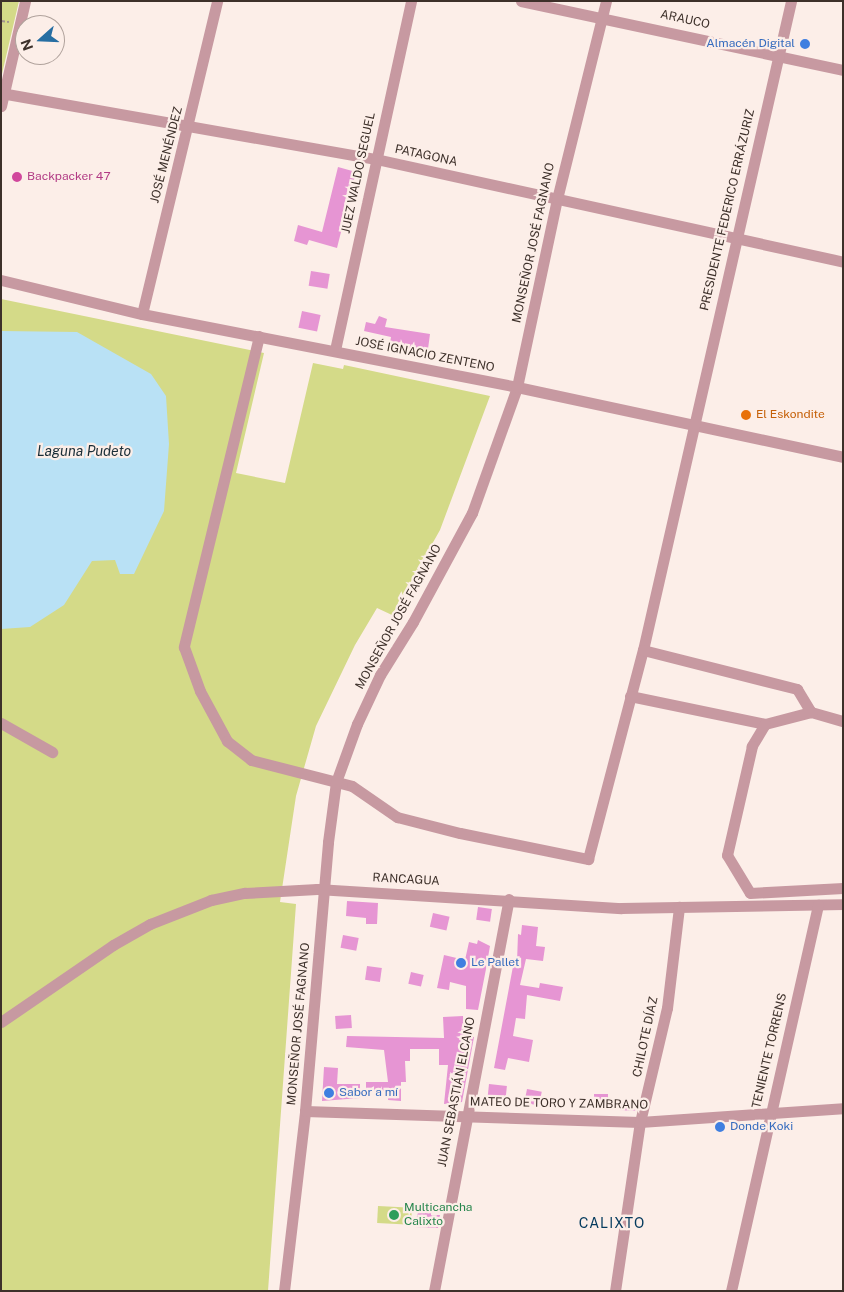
<!DOCTYPE html>
<meta charset="utf-8">
<style>
body{margin:0}
#map{position:relative;width:844px;height:1292px;overflow:hidden;background:#fceee8;font-family:"Public Sans",sans-serif}
div>[style]{position:absolute}
.green>*{inset:0;background:#d4da88;transform-origin:0 0}
.water>*{inset:0;background:#b9e1f5}
.building>*{inset:0;background:#e695d3;transform-origin:0 0}
.path>*{height:2px;margin-top:-1px;transform-origin:0;background:repeating-linear-gradient(90deg,#a1948e 0 4px,transparent 0 6.5px)}
.minor>*{height:11px;margin:-5.5px;padding:0 5.5px;transform-origin:5.5px;border-radius:5.5px;background:#c799a1}
.dots>*{width:14px;height:14px;translate:-50% -50%;box-sizing:border-box;border:2px solid #fceee8;border-radius:50%}
span{translate:-50% -50%;white-space:nowrap;text-align:center;line-height:1.15;-webkit-text-stroke:4.5px #fceee8;paint-order:stroke}
.street-label{font-size:12px;color:#3d302a}
.shop-label{font-size:12px;color:#366cbe}
.right{translate:-100% -50%;text-align:right}
.left{translate:0 -50%;text-align:left}
.hotel-label{font-size:12px;color:#b23c85}
.food-label{font-size:12px;color:#c56008}
.leisure-label{font-size:12px;color:#27864d}
.water-label{font-size:14px;color:#1a2e38;font-style:italic}
.neighbourhood-label{font-size:14px;color:#043a5d;letter-spacing:1px}
.frame{position:absolute;inset:0;border:2px solid #3d302a;pointer-events:none}
.north{position:absolute;left:15px;top:15px;width:50px;height:50px;box-sizing:border-box;background:#fceee8;border:1px solid #b0a29c;border-radius:50%;rotate:250deg;font-size:14px;font-weight:700;line-height:20px;text-align:center;color:#3d302a}
.north::after{content:'';display:block;margin:auto;width:18px;height:22px;background:#276ea2;clip-path:polygon(50% 0,100% 100%,50% 72%,0 100%)}
</style>
<div id="map">
<div class="green">
<div style="clip-path:polygon(1px 1px,19px 1px,1px 78px)"></div>
<div style="clip-path:polygon(1px 299px,264px 353px,236px 473px,285px 483px,313px 363px,343px 369px,344px 365px,490px 396px,440px 530px,392px 615px,377px 608px,355px 645px,316px 726px,296px 796px,280px 902px,296px 904px,268px 1291px,1px 1291px)"></div>
<div style="left:378px;top:1206px;width:34px;height:17px;rotate:3deg"></div>
</div>
<div class="water">
<div style="clip-path:polygon(1px 331px,77px 332px,151px 374px,166px 396px,169px 444px,164px 511px,134px 574px,120px 574px,115px 560px,92px 561px,64px 605px,30px 627px,1px 629px)"></div>
</div>
<div class="building">
<div style="clip-path:polygon(338px 167px,356px 172px,337px 248px,309px 240px,307px 245px,294px 241px,298px 225px,322px 232px)"></div>
<div style="left:311px;top:271px;width:19px;height:15px;rotate:9deg"></div>
<div style="left:302px;top:311px;width:19px;height:17px;rotate:12deg"></div>
<div style="clip-path:polygon(379px 316px,387px 319px,385px 327px,430px 334px,428px 349px,424px 348px,423px 353px,416px 352px,390px 343px,391px 337px,364px 331px,366px 322px,375px 324px)"></div>
<div style="clip-path:polygon(347px 901px,378px 903px,377px 924px,366px 924px,366px 918px,346px 916px)"></div>
<div style="left:478px;top:907px;width:14px;height:13px;rotate:8deg"></div>
<div style="left:433px;top:913px;width:17px;height:14px;rotate:13deg"></div>
<div style="clip-path:polygon(522px 925px,538px 927px,536px 946px,545px 947px,543px 961px,526px 959px,520px 985px,539px 988px,540px 983px,563px 987px,560px 1001px,527px 995px,525px 1019px,516px 1018px,513px 1036px,533px 1040px,529px 1062px,508px 1058px,505px 1070px,494px 1068px,514px 961px,517px 962px,518px 934px,521px 935px)"></div>
<div style="left:343px;top:935px;width:16px;height:13px;rotate:11deg"></div>
<div style="clip-path:polygon(478px 940px,490px 946px,486px 969px,478px 1010px,466px 1009px,466px 986px,450px 982px,449px 990px,437px 988px,444px 955px,465px 960px,469px 942px,477px 944px)"></div>
<div style="left:367px;top:966px;width:15px;height:14px;rotate:8deg"></div>
<div style="left:411px;top:972px;width:13px;height:12px;rotate:13deg"></div>
<div style="left:351px;top:1015px;width:13px;height:16px;rotate:86deg"></div>
<div style="clip-path:polygon(463px 1016px,464px 1036px,474px 1037px,462px 1102px,444px 1104px,448px 1065px,439px 1065px,439px 1049px,410px 1049px,410px 1061px,405px 1061px,406px 1082px,401px 1082px,401px 1101px,388px 1100px,389px 1091px,366px 1090px,366px 1082px,388px 1082px,384px 1050px,346px 1047px,347px 1036px,444px 1038px,443px 1017px)"></div>
<div style="clip-path:polygon(324px 1067px,338px 1068px,337px 1084px,360px 1084px,360px 1098px,322px 1101px)"></div>
<div style="left:489px;top:1084px;width:18px;height:20px;rotate:6deg"></div>
<div style="left:527px;top:1089px;width:15px;height:14px;rotate:11deg"></div>
<div style="clip-path:polygon(594px 1094px,608px 1094px,608px 1100px,637px 1101px,635px 1111px,603px 1109px,603px 1103px,594px 1103px)"></div>
<div style="clip-path:polygon(419px 1209px,431px 1210px,431px 1215px,440px 1215px,438px 1228px,414px 1227px)"></div>
</div>
<div class="path">
<div style="left:1px;top:21px;width:8px;rotate:7deg"></div>
</div>
<div class="minor">
<div style="left:521px;top:1px;width:329px;rotate:12.1deg"></div>
<div style="left:1px;top:93px;width:381px;rotate:10deg"></div>
<div style="left:376px;top:159px;width:478px;rotate:12.4deg"></div>
<div style="left:1px;top:106px;width:108px;rotate:-77.1deg"></div>
<div style="left:1px;top:280px;width:145px;rotate:13.6deg"></div>
<div style="left:142px;top:314px;width:382px;rotate:11deg"></div>
<div style="left:517px;top:387px;width:333px;rotate:12.1deg"></div>
<div style="left:142px;top:314px;width:322px;rotate:-76.5deg"></div>
<div style="left:259px;top:336px;width:320px;rotate:103.6deg"></div>
<div style="left:184px;top:647px;width:47px;rotate:70deg"></div>
<div style="left:200px;top:691px;width:57px;rotate:61.6deg"></div>
<div style="left:227px;top:741px;width:31px;rotate:38deg"></div>
<div style="left:251px;top:760px;width:104px;rotate:14.4deg"></div>
<div style="left:352px;top:786px;width:55px;rotate:34.6deg"></div>
<div style="left:397px;top:817px;width:65px;rotate:14.3deg"></div>
<div style="left:460px;top:833px;width:131px;rotate:11.5deg"></div>
<div style="left:588px;top:859px;width:216px;rotate:-75.3deg"></div>
<div style="left:643px;top:650px;width:666px;rotate:-77.15deg"></div>
<div style="left:335px;top:350px;width:357px;rotate:-77.7deg"></div>
<div style="left:643px;top:650px;width:159px;rotate:14.2deg"></div>
<div style="left:797px;top:689px;width:27px;rotate:59deg"></div>
<div style="left:811px;top:712px;width:33px;rotate:16deg"></div>
<div style="left:630px;top:696px;width:138px;rotate:11.7deg"></div>
<div style="left:765px;top:724px;width:48px;rotate:-14.6deg"></div>
<div style="left:1px;top:723px;width:59px;rotate:29.6deg"></div>
<div style="left:765px;top:724px;width:26px;rotate:121deg"></div>
<div style="left:752px;top:746px;width:112px;rotate:102.9deg"></div>
<div style="left:727px;top:855px;width:44px;rotate:58.8deg"></div>
<div style="left:750px;top:893px;width:93px;rotate:-3.1deg"></div>
<div style="left:1px;top:1022px;width:136px;rotate:-34.5deg"></div>
<div style="left:113px;top:945px;width:43px;rotate:-29.6deg"></div>
<div style="left:150px;top:924px;width:66px;rotate:-21.5deg"></div>
<div style="left:211px;top:900px;width:35px;rotate:-12deg"></div>
<div style="left:245px;top:893px;width:72px;rotate:-3.2deg"></div>
<div style="left:317px;top:889px;width:305px;rotate:3.6deg"></div>
<div style="left:621px;top:908px;width:222px;rotate:-1deg"></div>
<div style="left:305px;top:1111px;width:335px;rotate:1.9deg"></div>
<div style="left:640px;top:1122px;width:203px;rotate:-3.9deg"></div>
<div style="left:284px;top:1291px;width:181px;rotate:-83.3deg"></div>
<div style="left:305px;top:1111px;width:270px;rotate:-85.1deg"></div>
<div style="left:328px;top:842px;width:61px;rotate:-82.4deg"></div>
<div style="left:336px;top:782px;width:62px;rotate:-70.1deg"></div>
<div style="left:357px;top:724px;width:54px;rotate:-64.9deg"></div>
<div style="left:380px;top:675px;width:62px;rotate:-58.1deg"></div>
<div style="left:413px;top:622px;width:124px;rotate:-61.6deg"></div>
<div style="left:472px;top:513px;width:134px;rotate:-70.3deg"></div>
<div style="left:517px;top:387px;width:192px;rotate:-78deg"></div>
<div style="left:557px;top:199px;width:204px;rotate:-76.1deg"></div>
<div style="left:434px;top:1291px;width:399px;rotate:-79.2deg"></div>
<div style="left:615px;top:1291px;width:171px;rotate:-81.6deg"></div>
<div style="left:640px;top:1122px;width:117px;rotate:-76.7deg"></div>
<div style="left:667px;top:1008px;width:102px;rotate:-83.2deg"></div>
<div style="left:731px;top:1291px;width:396px;rotate:-77.3deg"></div>
</div>
<div class="dots">
<div style="left:805px;top:44px;background:#3f7fe0"></div>
<div style="left:17px;top:177px;background:#d1479c"></div>
<div style="left:746px;top:415px;background:#e8710a"></div>
<div style="left:461px;top:963px;background:#3f7fe0"></div>
<div style="left:329px;top:1093px;background:#3f7fe0"></div>
<div style="left:720px;top:1127px;background:#3f7fe0"></div>
<div style="left:394px;top:1215px;background:#2e9e5b"></div>
</div>
<div class="street-label">
<span style="left:685px;top:20px;rotate:12deg">ARAUCO</span>
<span style="left:167px;top:155px;rotate:-76deg">JOSÉ MENÉNDEZ</span>
<span style="left:426px;top:156px;rotate:12deg">PATAGONA</span>
<span style="left:359px;top:173px;rotate:-78deg">JUEZ WALDO SEGUEL</span>
<span style="left:728px;top:210px;rotate:-77deg">PRESIDENTE FEDERICO ERRÁZURIZ</span>
<span style="left:534px;top:243px;rotate:-78deg">MONSEÑOR JOSÉ FAGNANO</span>
<span style="left:425px;top:355px;rotate:11deg">JOSÉ IGNACIO ZENTENO</span>
<span style="left:399px;top:617px;rotate:-61deg">MONSEÑOR JOSÉ FAGNANO</span>
<span style="left:406px;top:880px;rotate:3deg">RANCAGUA</span>
<span style="left:299px;top:1024px;rotate:-85deg">MONSEÑOR JOSÉ FAGNANO</span>
<span style="left:646px;top:1037px;rotate:-78deg">CHILOTE DÍAZ</span>
<span style="left:770px;top:1051px;rotate:-77deg">TENIENTE TORRENS</span>
<span style="left:457px;top:1092px;rotate:-79deg">JUAN SEBASTIÁN ELCANO</span>
<span style="left:559px;top:1104px;rotate:1deg">MATEO DE TORO Y ZAMBRANO</span>
</div>
<div class="shop-label">
<span class="right" style="left:795px;top:44px">Almacén Digital</span>
<span class="left" style="left:471px;top:963px">Le Pallet</span>
<span class="left" style="left:339px;top:1093px">Sabor a mí</span>
<span class="left" style="left:730px;top:1127px">Donde Koki</span>
</div>
<div class="hotel-label">
<span class="left" style="left:27px;top:177px">Backpacker 47</span>
</div>
<div class="food-label">
<span class="left" style="left:756px;top:415px">El Eskondite</span>
</div>
<div class="leisure-label">
<span class="left" style="left:404px;top:1215px">Multicancha<br>Calixto</span>
</div>
<div class="water-label">
<span style="left:84px;top:451px">Laguna Pudeto</span>
</div>
<div class="neighbourhood-label">
<span style="left:612px;top:1223px">CALIXTO</span>
</div>
<div class="frame"></div>
<div class="north">N</div>
</div>
